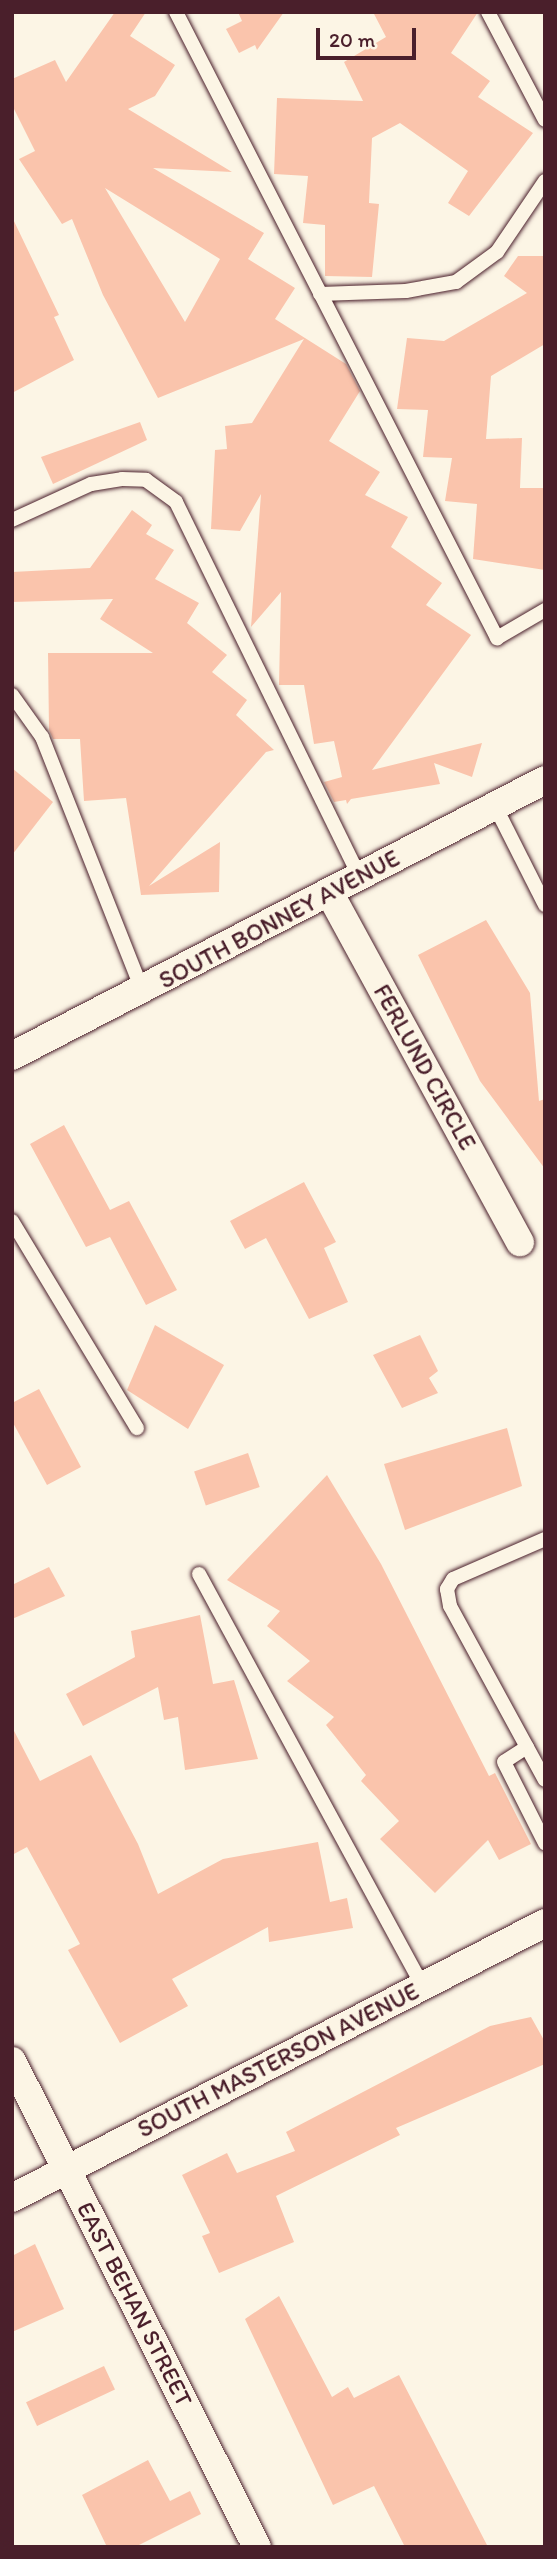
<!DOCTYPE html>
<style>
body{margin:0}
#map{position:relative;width:557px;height:2559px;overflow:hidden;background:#fcf5e5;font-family:Itim,sans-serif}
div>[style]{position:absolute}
.building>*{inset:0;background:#fac4ac;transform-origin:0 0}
.roads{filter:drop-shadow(0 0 2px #4a1f2b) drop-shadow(0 0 2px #4a1f2b)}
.lane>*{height:14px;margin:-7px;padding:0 7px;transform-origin:7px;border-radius:7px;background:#fcf5e5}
.street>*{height:28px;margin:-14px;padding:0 14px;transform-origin:14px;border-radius:14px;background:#fcf5e5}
span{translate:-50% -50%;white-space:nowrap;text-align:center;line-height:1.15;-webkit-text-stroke:5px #fcf5e5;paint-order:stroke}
.street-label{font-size:24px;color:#4a1f2b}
.frame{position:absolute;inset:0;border:14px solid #4a1f2b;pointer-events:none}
.scale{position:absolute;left:316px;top:28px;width:100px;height:32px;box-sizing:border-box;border:4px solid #4a1f2b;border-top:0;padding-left:9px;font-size:21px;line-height:24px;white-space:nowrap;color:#4a1f2b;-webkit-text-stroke:5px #fcf5e5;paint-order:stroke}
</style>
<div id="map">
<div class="building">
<div style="clip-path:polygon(evenodd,115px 12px,146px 12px,130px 36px,175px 65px,155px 96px,128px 109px,232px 172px,153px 168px,264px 233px,248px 259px,295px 288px,275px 319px,346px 364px,360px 391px,329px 441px,380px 472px,365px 495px,408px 517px,391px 547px,442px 583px,426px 605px,471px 635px,372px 770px,482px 743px,472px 777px,434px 763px,440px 784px,351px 799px,347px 804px,346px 800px,334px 802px,324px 782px,342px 777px,334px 741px,314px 744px,304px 685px,279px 685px,281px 592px,251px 627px,261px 494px,240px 531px,211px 529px,215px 450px,227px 449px,225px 426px,252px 423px,304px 339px,158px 398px,103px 295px,72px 219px,62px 224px,19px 159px,35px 151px,12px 105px,12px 79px,55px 60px,66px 82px,115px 12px,105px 188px,220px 259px,185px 322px,105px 188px)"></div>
<div style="clip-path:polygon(238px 12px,284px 12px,257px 50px,255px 45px,239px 53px,226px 29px,242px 21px)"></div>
<div style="clip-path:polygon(373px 12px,478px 12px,451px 53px,490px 81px,478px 97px,533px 133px,469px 216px,448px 203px,468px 171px,400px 123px,372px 138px,369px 203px,379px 204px,372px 277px,325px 276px,325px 225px,303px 223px,308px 176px,274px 174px,277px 98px,363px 101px,344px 62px,386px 37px)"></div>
<div style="clip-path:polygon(12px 217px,59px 315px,54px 317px,74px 360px,12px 393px)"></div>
<div style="clip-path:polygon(518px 256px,545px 256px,545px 344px,491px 376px,486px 439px,522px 438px,520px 488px,545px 488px,545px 570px,473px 559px,477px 504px,445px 501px,452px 458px,423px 457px,428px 410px,397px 409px,407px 338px,444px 341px,527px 293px,504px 276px)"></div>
<div style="clip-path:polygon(140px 422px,147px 440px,53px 484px,41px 457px)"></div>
<div style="clip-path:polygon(132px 510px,152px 525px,146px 534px,174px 550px,155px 579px,199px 603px,187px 623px,227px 655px,212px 672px,247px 700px,236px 715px,274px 750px,266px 752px,149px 886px,220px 842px,219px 892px,141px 895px,126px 798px,84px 801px,80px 739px,53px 739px,49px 730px,48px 653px,153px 653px,100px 619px,113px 599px,12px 602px,12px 572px,90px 568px)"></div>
<div style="clip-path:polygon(12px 768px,53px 802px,12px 855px)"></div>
<div style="clip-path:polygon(486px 920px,530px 993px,539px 1101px,545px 1099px,545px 1169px,480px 1081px,418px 955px)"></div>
<div style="clip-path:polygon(64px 1125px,110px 1210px,129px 1201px,177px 1290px,146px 1305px,110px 1237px,86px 1247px,30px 1144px)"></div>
<div style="clip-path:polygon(304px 1182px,336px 1242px,324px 1248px,348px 1302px,309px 1319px,266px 1238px,245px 1249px,230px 1221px)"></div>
<div style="clip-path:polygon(155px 1325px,224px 1365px,188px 1429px,127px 1390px)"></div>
<div style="clip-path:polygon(420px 1335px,438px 1371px,429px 1378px,438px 1393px,402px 1408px,373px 1355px)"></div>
<div style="clip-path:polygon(39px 1389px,81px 1467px,47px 1485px,12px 1421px,12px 1403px)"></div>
<div style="clip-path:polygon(507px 1428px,522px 1486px,405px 1530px,384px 1464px)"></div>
<div style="left:248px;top:1453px;width:36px;height:57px;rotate:71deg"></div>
<div style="clip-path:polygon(327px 1475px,381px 1564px,489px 1776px,495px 1773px,531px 1844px,499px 1860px,488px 1840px,435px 1893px,380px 1839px,399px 1821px,361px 1781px,366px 1775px,326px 1725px,334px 1717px,287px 1681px,310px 1661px,267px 1626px,280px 1611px,227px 1580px)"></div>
<div style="clip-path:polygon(49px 1567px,65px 1596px,12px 1619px,12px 1585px)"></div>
<div style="clip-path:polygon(200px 1615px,213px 1684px,234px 1680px,258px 1759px,185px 1770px,178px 1717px,164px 1720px,158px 1687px,83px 1726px,66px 1694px,135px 1657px,131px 1631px)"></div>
<div style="clip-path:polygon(12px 1727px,40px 1781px,91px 1755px,138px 1844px,158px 1894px,223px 1859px,318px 1842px,330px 1902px,347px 1898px,353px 1928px,269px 1942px,268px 1927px,172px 1979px,188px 2006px,120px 2043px,68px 1950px,80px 1944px,27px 1847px,12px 1855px)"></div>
<div style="clip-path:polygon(531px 2017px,545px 2042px,545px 2064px,396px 2128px,400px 2135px,276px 2196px,294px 2242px,219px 2273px,202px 2236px,210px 2233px,182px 2175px,227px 2153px,237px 2173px,295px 2151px,286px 2132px,490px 2026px)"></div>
<div style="clip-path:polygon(35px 2244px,64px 2309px,12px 2332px,12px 2256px)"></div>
<div style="clip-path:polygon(279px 2296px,332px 2397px,348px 2387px,354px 2398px,399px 2375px,488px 2547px,405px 2547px,374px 2486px,333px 2505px,245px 2319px)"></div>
<div style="left:104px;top:2366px;width:26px;height:86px;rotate:65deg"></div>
<div style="clip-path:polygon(148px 2460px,170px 2501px,190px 2491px,201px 2514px,135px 2547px,107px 2547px,82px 2495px)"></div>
</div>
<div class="roads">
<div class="lane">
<div style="left:176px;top:12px;width:704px;rotate:62.85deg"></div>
<div style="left:497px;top:638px;width:56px;rotate:-30.3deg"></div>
<div style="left:488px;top:12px;width:122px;rotate:62.2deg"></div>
<div style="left:320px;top:294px;width:86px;rotate:-2deg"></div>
<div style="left:406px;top:291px;width:51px;rotate:-10.2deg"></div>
<div style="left:456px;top:282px;width:51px;rotate:-36.2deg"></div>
<div style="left:497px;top:252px;width:86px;rotate:-55.9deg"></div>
<div style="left:12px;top:520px;width:87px;rotate:-24.5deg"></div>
<div style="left:91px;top:484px;width:31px;rotate:-9deg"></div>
<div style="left:122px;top:479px;width:24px;rotate:2deg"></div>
<div style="left:146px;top:480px;width:37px;rotate:36deg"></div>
<div style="left:176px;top:502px;width:416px;rotate:63.9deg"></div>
<div style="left:12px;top:695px;width:52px;rotate:54.5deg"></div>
<div style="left:42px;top:737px;width:272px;rotate:68.4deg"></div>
<div style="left:495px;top:806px;width:111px;rotate:63.2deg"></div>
<div style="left:12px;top:1221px;width:242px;rotate:58.9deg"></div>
<div style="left:545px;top:1539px;width:100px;rotate:156.5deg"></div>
<div style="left:453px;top:1579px;width:12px;rotate:121deg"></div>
<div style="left:447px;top:1589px;width:17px;rotate:80deg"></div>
<div style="left:450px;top:1606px;width:198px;rotate:61.4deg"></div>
<div style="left:199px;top:1574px;width:469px;rotate:61.5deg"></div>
<div style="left:527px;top:1747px;width:27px;rotate:147deg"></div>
<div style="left:504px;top:1762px;width:91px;rotate:63.2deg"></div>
</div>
<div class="street">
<div style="left:329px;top:892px;width:399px;rotate:61.4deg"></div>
<div style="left:12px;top:1056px;width:600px;rotate:-27.38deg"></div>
<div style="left:12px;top:2061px;width:544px;rotate:63.25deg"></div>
<div style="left:12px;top:2198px;width:600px;rotate:-27.29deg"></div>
</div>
</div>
<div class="street-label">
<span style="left:279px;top:919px;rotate:-28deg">SOUTH BONNEY AVENUE</span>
<span style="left:425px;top:1067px;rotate:61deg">FERLUND CIRCLE</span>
<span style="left:278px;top:2060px;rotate:-27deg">SOUTH MASTERSON AVENUE</span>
<span style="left:135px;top:2304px;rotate:63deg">EAST BEHAN STREET</span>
</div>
<div class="frame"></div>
<div class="scale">20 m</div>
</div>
